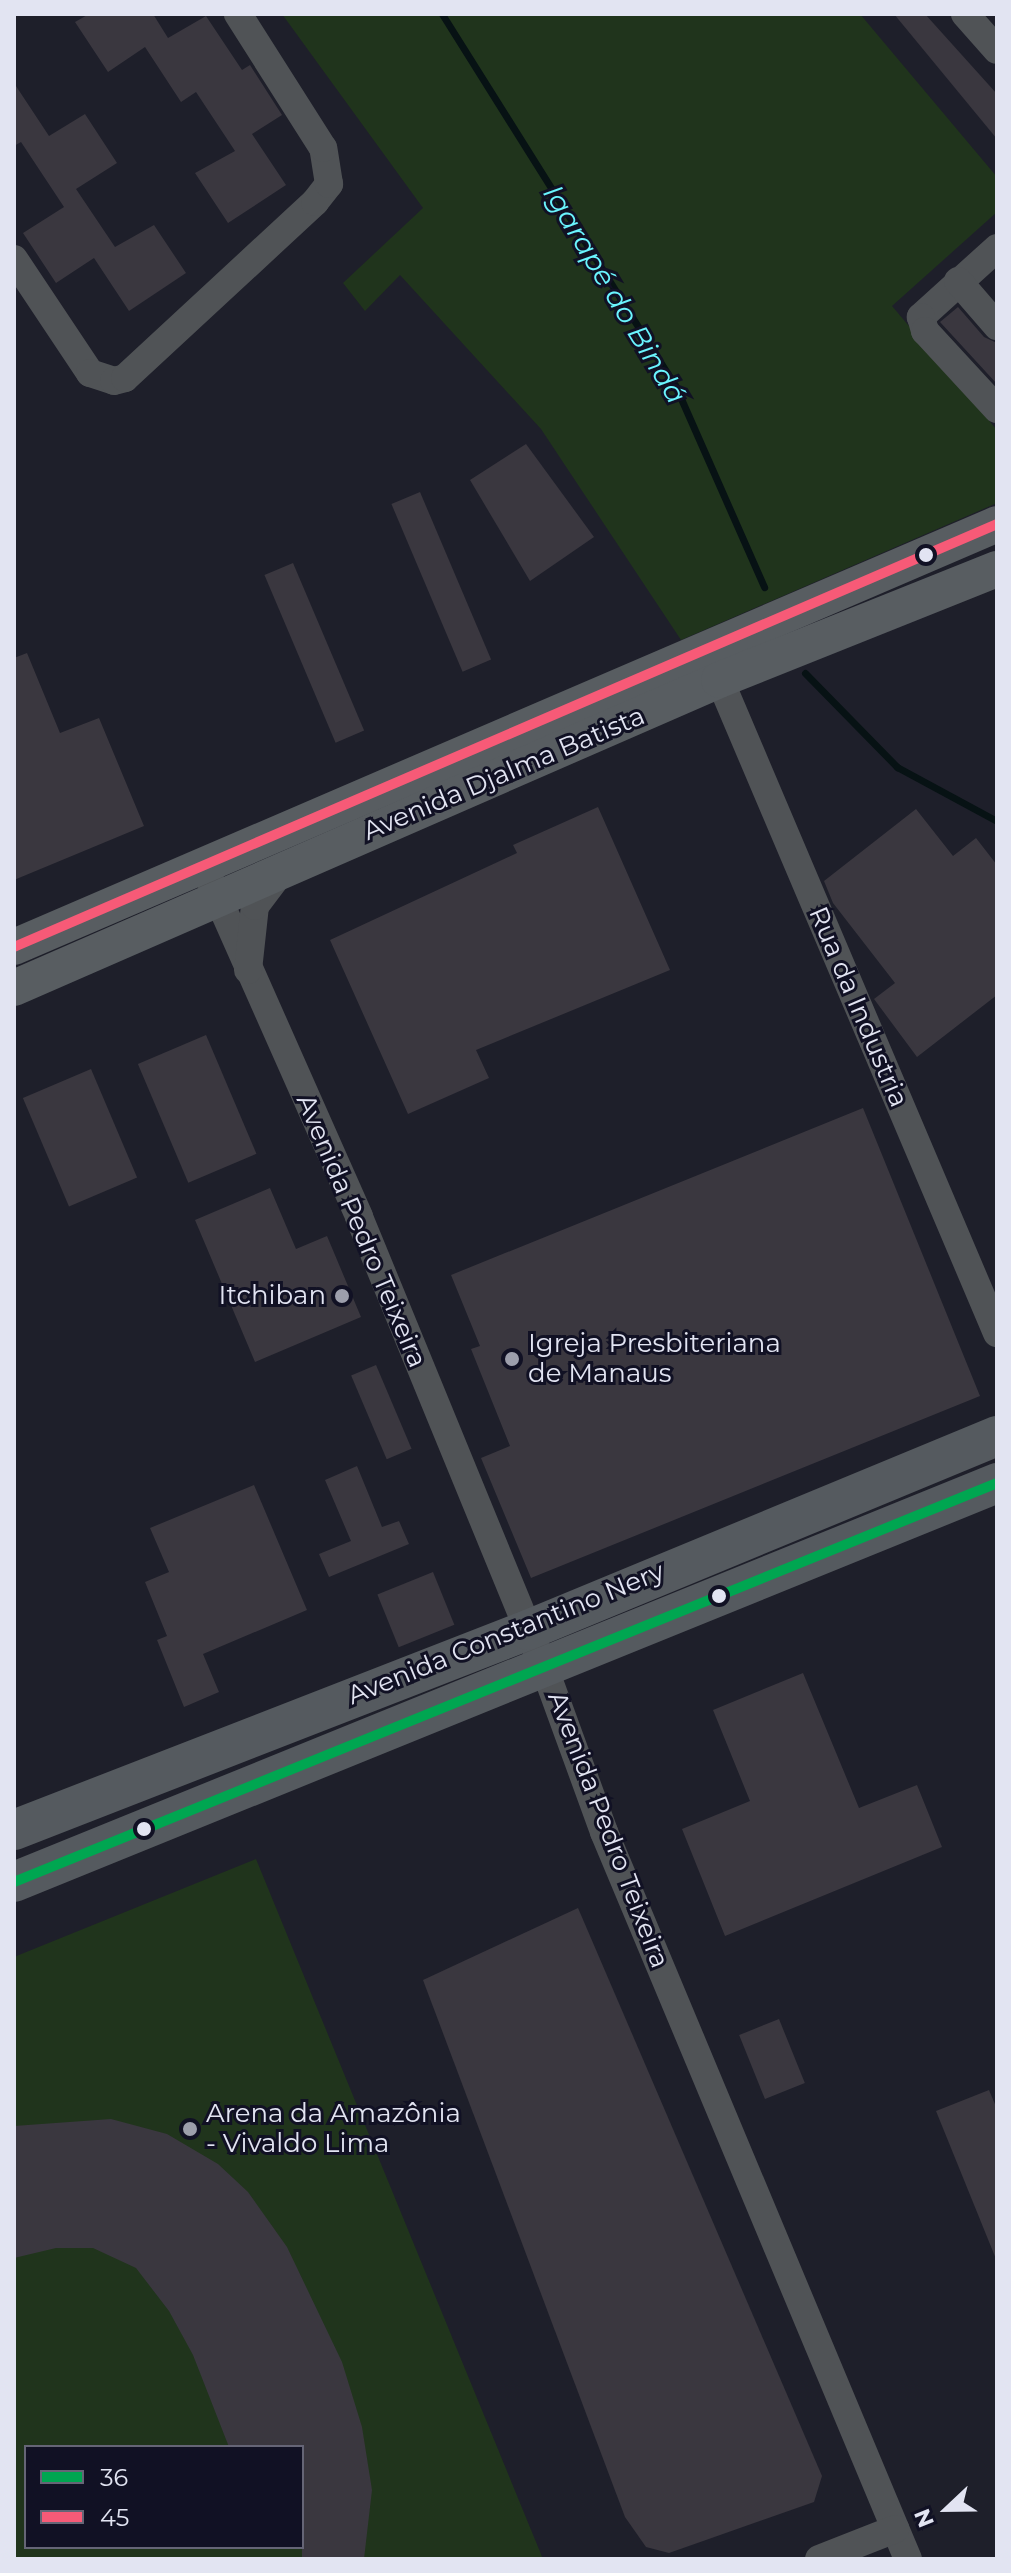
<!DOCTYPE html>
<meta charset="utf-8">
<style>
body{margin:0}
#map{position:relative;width:1011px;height:2573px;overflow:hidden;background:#1e1f2a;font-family:Montserrat,sans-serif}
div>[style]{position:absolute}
.green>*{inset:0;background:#20341c}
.stream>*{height:7px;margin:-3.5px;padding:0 3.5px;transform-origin:3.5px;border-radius:3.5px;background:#071214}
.building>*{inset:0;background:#3a373f;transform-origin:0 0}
.minor>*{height:28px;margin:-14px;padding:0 14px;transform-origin:14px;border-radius:14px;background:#505356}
.major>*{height:36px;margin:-18px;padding:0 18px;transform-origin:18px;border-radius:18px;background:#585d61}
.highway>*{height:40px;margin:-20px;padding:0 20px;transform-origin:20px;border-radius:20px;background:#555a5f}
.bus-1>*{height:10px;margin:-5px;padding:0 5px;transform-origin:5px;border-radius:5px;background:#00a651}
.bus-2>*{height:10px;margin:-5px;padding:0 5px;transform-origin:5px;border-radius:5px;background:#f75a77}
.dots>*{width:22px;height:22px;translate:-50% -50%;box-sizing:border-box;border:4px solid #111124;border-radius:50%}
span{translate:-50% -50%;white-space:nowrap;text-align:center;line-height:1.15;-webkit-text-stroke:6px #111124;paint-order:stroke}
.street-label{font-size:26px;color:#e2e4f2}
.poi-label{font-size:26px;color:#e2e4f2}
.right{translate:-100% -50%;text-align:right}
.left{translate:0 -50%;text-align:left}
.water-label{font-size:28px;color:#6af5fe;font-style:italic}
.frame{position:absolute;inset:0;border:16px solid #e2e4f2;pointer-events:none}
.legend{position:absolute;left:24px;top:2445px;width:280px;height:104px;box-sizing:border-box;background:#111124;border:2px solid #656576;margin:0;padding:10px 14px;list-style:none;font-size:24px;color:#e2e4f2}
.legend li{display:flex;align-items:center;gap:16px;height:40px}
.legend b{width:40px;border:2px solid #656576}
.north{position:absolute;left:907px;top:2469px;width:80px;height:80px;-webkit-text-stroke:6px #111124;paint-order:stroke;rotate:248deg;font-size:22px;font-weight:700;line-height:32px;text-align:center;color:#e2e4f2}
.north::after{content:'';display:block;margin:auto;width:28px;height:36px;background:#e2e4f2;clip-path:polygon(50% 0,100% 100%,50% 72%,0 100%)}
</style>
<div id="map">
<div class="green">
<div style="clip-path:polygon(282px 14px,860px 14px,997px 177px,997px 212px,892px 306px,997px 430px,997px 503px,681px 640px,541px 429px,400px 275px,365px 311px,343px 283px,423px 208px)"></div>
<div style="clip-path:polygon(evenodd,256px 1859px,543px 2559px,14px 2559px,14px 1957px,256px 1859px,26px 2447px,302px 2447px,302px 2547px,26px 2547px,26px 2447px)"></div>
</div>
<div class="stream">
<div style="left:442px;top:14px;width:438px;rotate:57.9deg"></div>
<div style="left:675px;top:385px;width:221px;rotate:66.2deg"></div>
<div style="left:805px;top:673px;width:132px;rotate:45.6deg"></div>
<div style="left:897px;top:767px;width:114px;rotate:28.4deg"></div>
</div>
<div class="building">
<div style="clip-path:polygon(89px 14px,153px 14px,168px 38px,206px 16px,242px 70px,250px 65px,282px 115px,252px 134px,286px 185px,228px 223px,195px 173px,235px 151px,196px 92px,181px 102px,145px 47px,108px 72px,75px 22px)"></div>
<div style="clip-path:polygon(894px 14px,925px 14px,997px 94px,997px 139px)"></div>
<div style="clip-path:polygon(14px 83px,49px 136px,85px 114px,117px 163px,76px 189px,115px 247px,154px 225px,186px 273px,129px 311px,94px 258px,56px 283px,23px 233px,64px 207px,21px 142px,14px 146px)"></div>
<div style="clip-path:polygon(958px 307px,984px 337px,997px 343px,997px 384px,940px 322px)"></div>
<div style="clip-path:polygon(526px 444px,594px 537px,530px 581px,470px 480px)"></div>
<div style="left:420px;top:492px;width:182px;height:31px;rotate:67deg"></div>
<div style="left:293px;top:563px;width:182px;height:31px;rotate:67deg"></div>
<div style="clip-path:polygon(27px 653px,60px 733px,99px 718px,144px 826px,14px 880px,14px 658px)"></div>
<div style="clip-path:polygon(598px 807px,670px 970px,476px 1050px,489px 1078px,408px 1114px,330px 940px,517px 853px,513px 845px)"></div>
<div style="clip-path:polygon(916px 809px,953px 856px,976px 838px,997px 865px,997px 995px,917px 1057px,874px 999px,895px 983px,833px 903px,824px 881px)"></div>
<div style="left:206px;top:1035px;width:129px;height:74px;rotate:67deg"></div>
<div style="left:91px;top:1069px;width:118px;height:74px;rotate:67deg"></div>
<div style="clip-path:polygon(863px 1108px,980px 1396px,531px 1578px,481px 1458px,510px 1446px,471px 1349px,480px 1346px,451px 1275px)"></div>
<div style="clip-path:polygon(270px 1188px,296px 1249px,327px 1236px,361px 1317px,255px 1362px,195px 1220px)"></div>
<div style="left:376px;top:1365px;width:91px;height:27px;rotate:67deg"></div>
<div style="clip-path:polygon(357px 1466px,382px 1527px,399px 1521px,409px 1544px,329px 1577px,319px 1554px,351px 1541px,325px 1480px)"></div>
<div style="clip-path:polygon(254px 1485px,307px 1610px,203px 1654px,219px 1692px,184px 1707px,157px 1640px,167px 1636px,145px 1582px,169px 1572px,150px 1528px)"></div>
<div style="left:433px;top:1572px;width:57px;height:60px;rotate:68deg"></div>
<div style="clip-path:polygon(803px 1673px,859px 1808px,917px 1785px,942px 1847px,725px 1936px,682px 1829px,750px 1801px,713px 1710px)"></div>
<div style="clip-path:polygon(578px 1908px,822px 2476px,814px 2502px,669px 2553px,646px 2547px,625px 2517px,423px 1980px)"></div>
<div style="left:779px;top:2019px;width:69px;height:43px;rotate:68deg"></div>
<div style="clip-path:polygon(989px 2090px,997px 2109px,996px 2259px,936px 2111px)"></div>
<div style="clip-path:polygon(111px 2119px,167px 2134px,218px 2164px,248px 2192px,287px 2247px,342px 2362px,362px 2427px,372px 2490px,364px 2559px,302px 2559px,302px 2447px,229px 2447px,193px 2355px,169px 2311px,136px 2268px,93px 2248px,56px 2248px,14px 2258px,14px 2126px)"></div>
</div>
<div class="minor">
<div style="left:965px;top:14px;width:48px;rotate:48.4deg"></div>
<div style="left:997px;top:248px;width:103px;rotate:137.8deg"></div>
<div style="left:921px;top:317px;width:15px;rotate:74deg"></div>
<div style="left:925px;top:331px;width:106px;rotate:47.3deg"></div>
<div style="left:14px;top:259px;width:137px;rotate:56.3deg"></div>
<div style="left:90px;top:373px;width:25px;rotate:18deg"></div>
<div style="left:114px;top:381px;width:11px;rotate:-15deg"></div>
<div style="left:125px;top:378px;width:259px;rotate:-42.8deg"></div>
<div style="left:315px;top:202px;width:23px;rotate:-52deg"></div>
<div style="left:329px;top:184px;width:36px;rotate:-99deg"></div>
<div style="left:323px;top:148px;width:159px;rotate:-122.4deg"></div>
<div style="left:958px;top:281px;width:60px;rotate:49.1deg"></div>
<div style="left:713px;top:664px;width:727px;rotate:67deg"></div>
<div style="left:210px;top:880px;width:368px;rotate:66.1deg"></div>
<div style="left:359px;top:1217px;width:487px;rotate:67.7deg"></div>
<div style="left:544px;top:1667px;width:176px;rotate:70deg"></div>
<div style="left:604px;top:1832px;width:788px;rotate:67.31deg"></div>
<div style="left:248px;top:970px;width:64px;rotate:-83.8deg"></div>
<div style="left:255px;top:906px;width:41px;rotate:-52.9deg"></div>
<div style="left:819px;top:2559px;width:82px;rotate:-21.5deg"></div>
</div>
<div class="major">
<div style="left:14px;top:947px;width:1070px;rotate:-23.28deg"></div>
<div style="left:14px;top:988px;width:769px;rotate:-23.6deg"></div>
<div style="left:719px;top:680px;width:299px;rotate:-21.8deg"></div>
</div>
<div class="highway">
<div style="left:14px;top:1830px;width:552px;rotate:-21.26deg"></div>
<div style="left:528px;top:1630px;width:508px;rotate:-22.47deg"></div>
<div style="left:14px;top:1882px;width:1061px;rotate:-22.09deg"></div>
</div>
<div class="bus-1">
<div style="left:14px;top:1882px;width:1061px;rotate:-22.09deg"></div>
</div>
<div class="bus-2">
<div style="left:14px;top:947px;width:1070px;rotate:-23.28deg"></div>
</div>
<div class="dots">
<div style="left:926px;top:555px;background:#e2e4f2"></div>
<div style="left:342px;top:1296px;background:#9d9fac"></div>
<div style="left:512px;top:1359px;background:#9d9fac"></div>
<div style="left:719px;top:1596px;background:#e2e4f2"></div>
<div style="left:144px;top:1829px;background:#e2e4f2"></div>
<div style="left:190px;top:2129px;background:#9d9fac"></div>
</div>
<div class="street-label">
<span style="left:504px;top:774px;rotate:-23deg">Avenida Djalma Batista</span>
<span style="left:858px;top:1007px;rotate:67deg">Rua da Industria</span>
<span style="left:361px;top:1231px;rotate:67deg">Avenida Pedro Teixeira</span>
<span style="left:506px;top:1634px;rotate:-22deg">Avenida Constantino Nery</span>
<span style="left:608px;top:1830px;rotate:69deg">Avenida Pedro Teixeira</span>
</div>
<div class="poi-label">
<span class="right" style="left:326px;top:1296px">Itchiban</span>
<span class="left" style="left:528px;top:1359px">Igreja Presbiteriana<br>de Manaus</span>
<span class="left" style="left:206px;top:2129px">Arena da Amazônia<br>- Vivaldo Lima</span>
</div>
<div class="water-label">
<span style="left:615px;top:294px;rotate:59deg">Igarapé do Bindá</span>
</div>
<div class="frame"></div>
<ul class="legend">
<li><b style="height:10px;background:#00a651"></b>36</li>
<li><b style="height:10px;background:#f75a77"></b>45</li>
</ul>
<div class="north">N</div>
</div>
